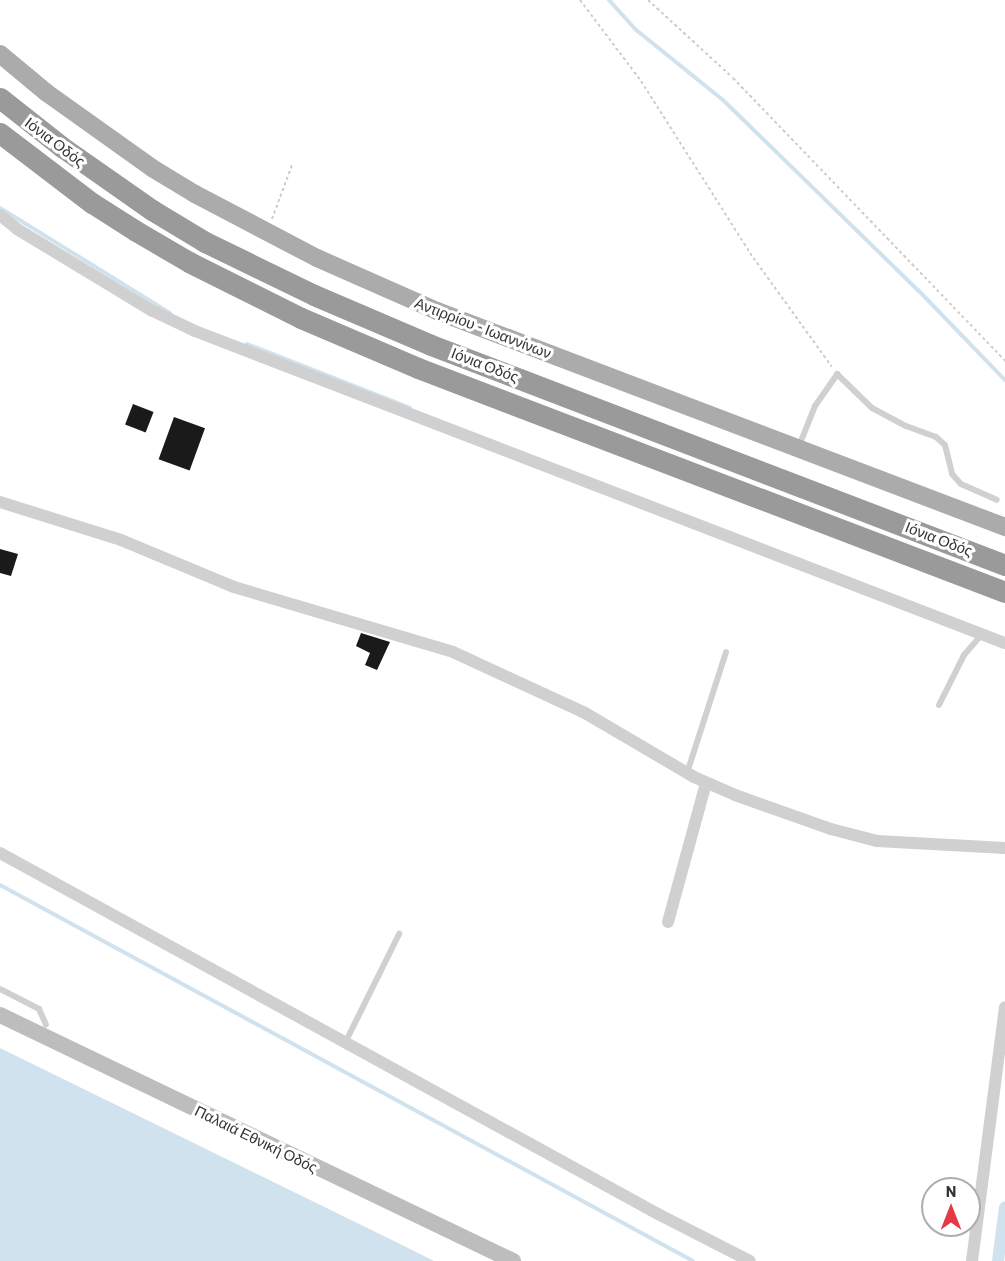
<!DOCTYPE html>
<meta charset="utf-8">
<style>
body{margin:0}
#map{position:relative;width:1005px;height:1261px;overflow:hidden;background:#fff;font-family:Barlow,sans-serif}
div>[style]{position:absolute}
.water>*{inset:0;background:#cfe2ee}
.stream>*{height:4px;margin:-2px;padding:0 2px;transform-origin:2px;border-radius:2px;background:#cfe2ee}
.canal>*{height:12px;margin:-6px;padding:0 6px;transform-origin:6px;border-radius:6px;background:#cfe2ee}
.building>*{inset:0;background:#1a1a1a;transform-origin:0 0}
.path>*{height:2px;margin-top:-1px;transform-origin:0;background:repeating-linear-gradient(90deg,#cdcdcd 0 3px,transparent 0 6px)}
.service>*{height:6px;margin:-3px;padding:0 3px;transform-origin:3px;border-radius:3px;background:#d0d0d0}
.minor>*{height:12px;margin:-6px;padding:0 6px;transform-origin:6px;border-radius:6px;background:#d0d0d0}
.secondary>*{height:16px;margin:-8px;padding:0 8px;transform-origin:8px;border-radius:8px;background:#bdbdbd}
.primary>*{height:18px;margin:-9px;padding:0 9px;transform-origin:9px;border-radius:9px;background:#ababab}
.motorway>*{height:21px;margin:-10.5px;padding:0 10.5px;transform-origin:10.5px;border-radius:10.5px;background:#9a9a9a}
span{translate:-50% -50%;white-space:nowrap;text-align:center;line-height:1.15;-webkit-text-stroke:6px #fff;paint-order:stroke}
.street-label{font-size:15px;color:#333}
.north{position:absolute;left:921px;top:1177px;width:60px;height:60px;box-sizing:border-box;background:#fff;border:2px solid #adadad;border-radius:50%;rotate:0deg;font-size:16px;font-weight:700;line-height:24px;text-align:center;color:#333}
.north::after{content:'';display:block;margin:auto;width:21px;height:27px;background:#e63946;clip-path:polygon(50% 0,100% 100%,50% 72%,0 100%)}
</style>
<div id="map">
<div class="water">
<div style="clip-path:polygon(0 1048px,396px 1242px,434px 1261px,0 1261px)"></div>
</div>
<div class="stream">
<div style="left:609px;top:0;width:39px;rotate:48deg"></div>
<div style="left:635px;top:29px;width:113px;rotate:38.9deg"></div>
<div style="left:723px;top:100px;width:272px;rotate:44.3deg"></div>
<div style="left:918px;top:290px;width:125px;rotate:46deg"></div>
<div style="left:0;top:208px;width:200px;rotate:31.7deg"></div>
<div style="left:247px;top:344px;width:175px;rotate:21.4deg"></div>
<div style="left:0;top:885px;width:788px;rotate:28.48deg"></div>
</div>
<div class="canal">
<div style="left:998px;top:1261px;width:54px;rotate:-82.6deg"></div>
</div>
<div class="building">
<div style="left:133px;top:404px;width:22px;height:22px;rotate:21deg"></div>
<div style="left:174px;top:417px;width:33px;height:45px;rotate:20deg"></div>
<div style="clip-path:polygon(0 549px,18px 554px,11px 576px,0 573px)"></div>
<div style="clip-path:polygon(361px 633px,390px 642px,377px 670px,365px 665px,370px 653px,356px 646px)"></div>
</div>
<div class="path">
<div style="left:580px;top:0;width:101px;rotate:53deg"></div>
<div style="left:641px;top:81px;width:204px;rotate:57.6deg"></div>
<div style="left:750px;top:253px;width:140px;rotate:54.3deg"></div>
<div style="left:648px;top:0;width:115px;rotate:42.5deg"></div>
<div style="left:733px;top:78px;width:393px;rotate:46.1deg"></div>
<div style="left:272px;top:219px;width:58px;rotate:-69.7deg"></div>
</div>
<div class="service">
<div style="left:799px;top:446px;width:43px;rotate:-68.2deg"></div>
<div style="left:815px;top:406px;width:39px;rotate:-55deg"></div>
<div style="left:837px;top:374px;width:49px;rotate:44.2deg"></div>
<div style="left:872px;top:408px;width:38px;rotate:28deg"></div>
<div style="left:906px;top:426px;width:32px;rotate:20deg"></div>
<div style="left:936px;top:437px;width:12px;rotate:42deg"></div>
<div style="left:945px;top:445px;width:30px;rotate:76deg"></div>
<div style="left:952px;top:474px;width:13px;rotate:48deg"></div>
<div style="left:961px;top:484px;width:39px;rotate:24deg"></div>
<div style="left:939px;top:705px;width:56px;rotate:-63.4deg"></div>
<div style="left:964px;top:655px;width:28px;rotate:-49deg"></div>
<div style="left:687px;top:773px;width:127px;rotate:-72.1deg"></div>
<div style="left:0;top:989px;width:44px;rotate:27.1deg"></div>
<div style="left:39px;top:1009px;width:17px;rotate:66deg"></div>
<div style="left:345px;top:1043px;width:122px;rotate:-63.6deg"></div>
</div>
<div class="minor">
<div style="left:0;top:215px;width:22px;rotate:39deg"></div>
<div style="left:17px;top:229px;width:157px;rotate:31.2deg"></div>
<div style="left:151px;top:310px;width:49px;rotate:25.5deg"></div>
<div style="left:195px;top:331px;width:868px;rotate:21.07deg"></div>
<div style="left:0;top:502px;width:127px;rotate:17.4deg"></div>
<div style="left:121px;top:540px;width:122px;rotate:22.6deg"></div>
<div style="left:234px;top:587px;width:228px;rotate:16.5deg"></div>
<div style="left:453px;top:652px;width:145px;rotate:24.8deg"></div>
<div style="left:585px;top:713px;width:126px;rotate:30.4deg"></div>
<div style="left:694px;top:777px;width:45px;rotate:23.7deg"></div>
<div style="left:735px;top:795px;width:102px;rotate:19.5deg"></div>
<div style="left:831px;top:829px;width:48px;rotate:14.6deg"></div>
<div style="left:877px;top:841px;width:128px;rotate:3.1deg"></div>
<div style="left:0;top:853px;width:751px;rotate:28.75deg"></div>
<div style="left:658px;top:1214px;width:103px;rotate:27.1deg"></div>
<div style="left:668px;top:922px;width:144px;rotate:-74.7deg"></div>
<div style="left:972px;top:1261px;width:256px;rotate:-82.6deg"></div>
</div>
<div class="secondary">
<div style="left:0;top:1015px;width:569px;rotate:25.62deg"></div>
</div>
<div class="primary">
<div style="left:0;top:54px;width:61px;rotate:39.7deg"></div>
<div style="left:47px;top:93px;width:129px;rotate:35.5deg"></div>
<div style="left:152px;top:168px;width:50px;rotate:31.2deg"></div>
<div style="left:195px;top:194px;width:138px;rotate:27.7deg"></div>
<div style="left:317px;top:258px;width:131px;rotate:23.8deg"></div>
<div style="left:437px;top:311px;width:608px;rotate:20.82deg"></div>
</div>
<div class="motorway">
<div style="left:0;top:98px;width:79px;rotate:38.3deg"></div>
<div style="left:62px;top:147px;width:110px;rotate:35deg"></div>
<div style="left:152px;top:210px;width:62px;rotate:31.1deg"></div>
<div style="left:205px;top:242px;width:121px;rotate:25.9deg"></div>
<div style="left:314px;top:295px;width:127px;rotate:23.1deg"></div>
<div style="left:431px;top:345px;width:615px;rotate:20.97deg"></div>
<div style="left:0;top:133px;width:116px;rotate:37.3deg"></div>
<div style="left:92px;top:203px;width:52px;rotate:32.5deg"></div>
<div style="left:136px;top:231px;width:61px;rotate:30.3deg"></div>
<div style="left:189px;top:262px;width:125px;rotate:26.6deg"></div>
<div style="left:301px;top:318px;width:127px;rotate:23.1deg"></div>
<div style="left:418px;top:368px;width:628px;rotate:20.89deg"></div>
</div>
<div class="street-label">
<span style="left:55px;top:142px;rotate:37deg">Ιόνια Οδός</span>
<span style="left:483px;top:328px;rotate:21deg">Αντιρρίου - Ιωαννίνων</span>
<span style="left:485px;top:365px;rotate:21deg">Ιόνια Οδός</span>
<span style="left:939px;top:539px;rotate:21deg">Ιόνια Οδός</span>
<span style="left:256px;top:1139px;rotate:26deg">Παλαιά Εθνική Οδός</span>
</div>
<div class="north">N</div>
</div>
